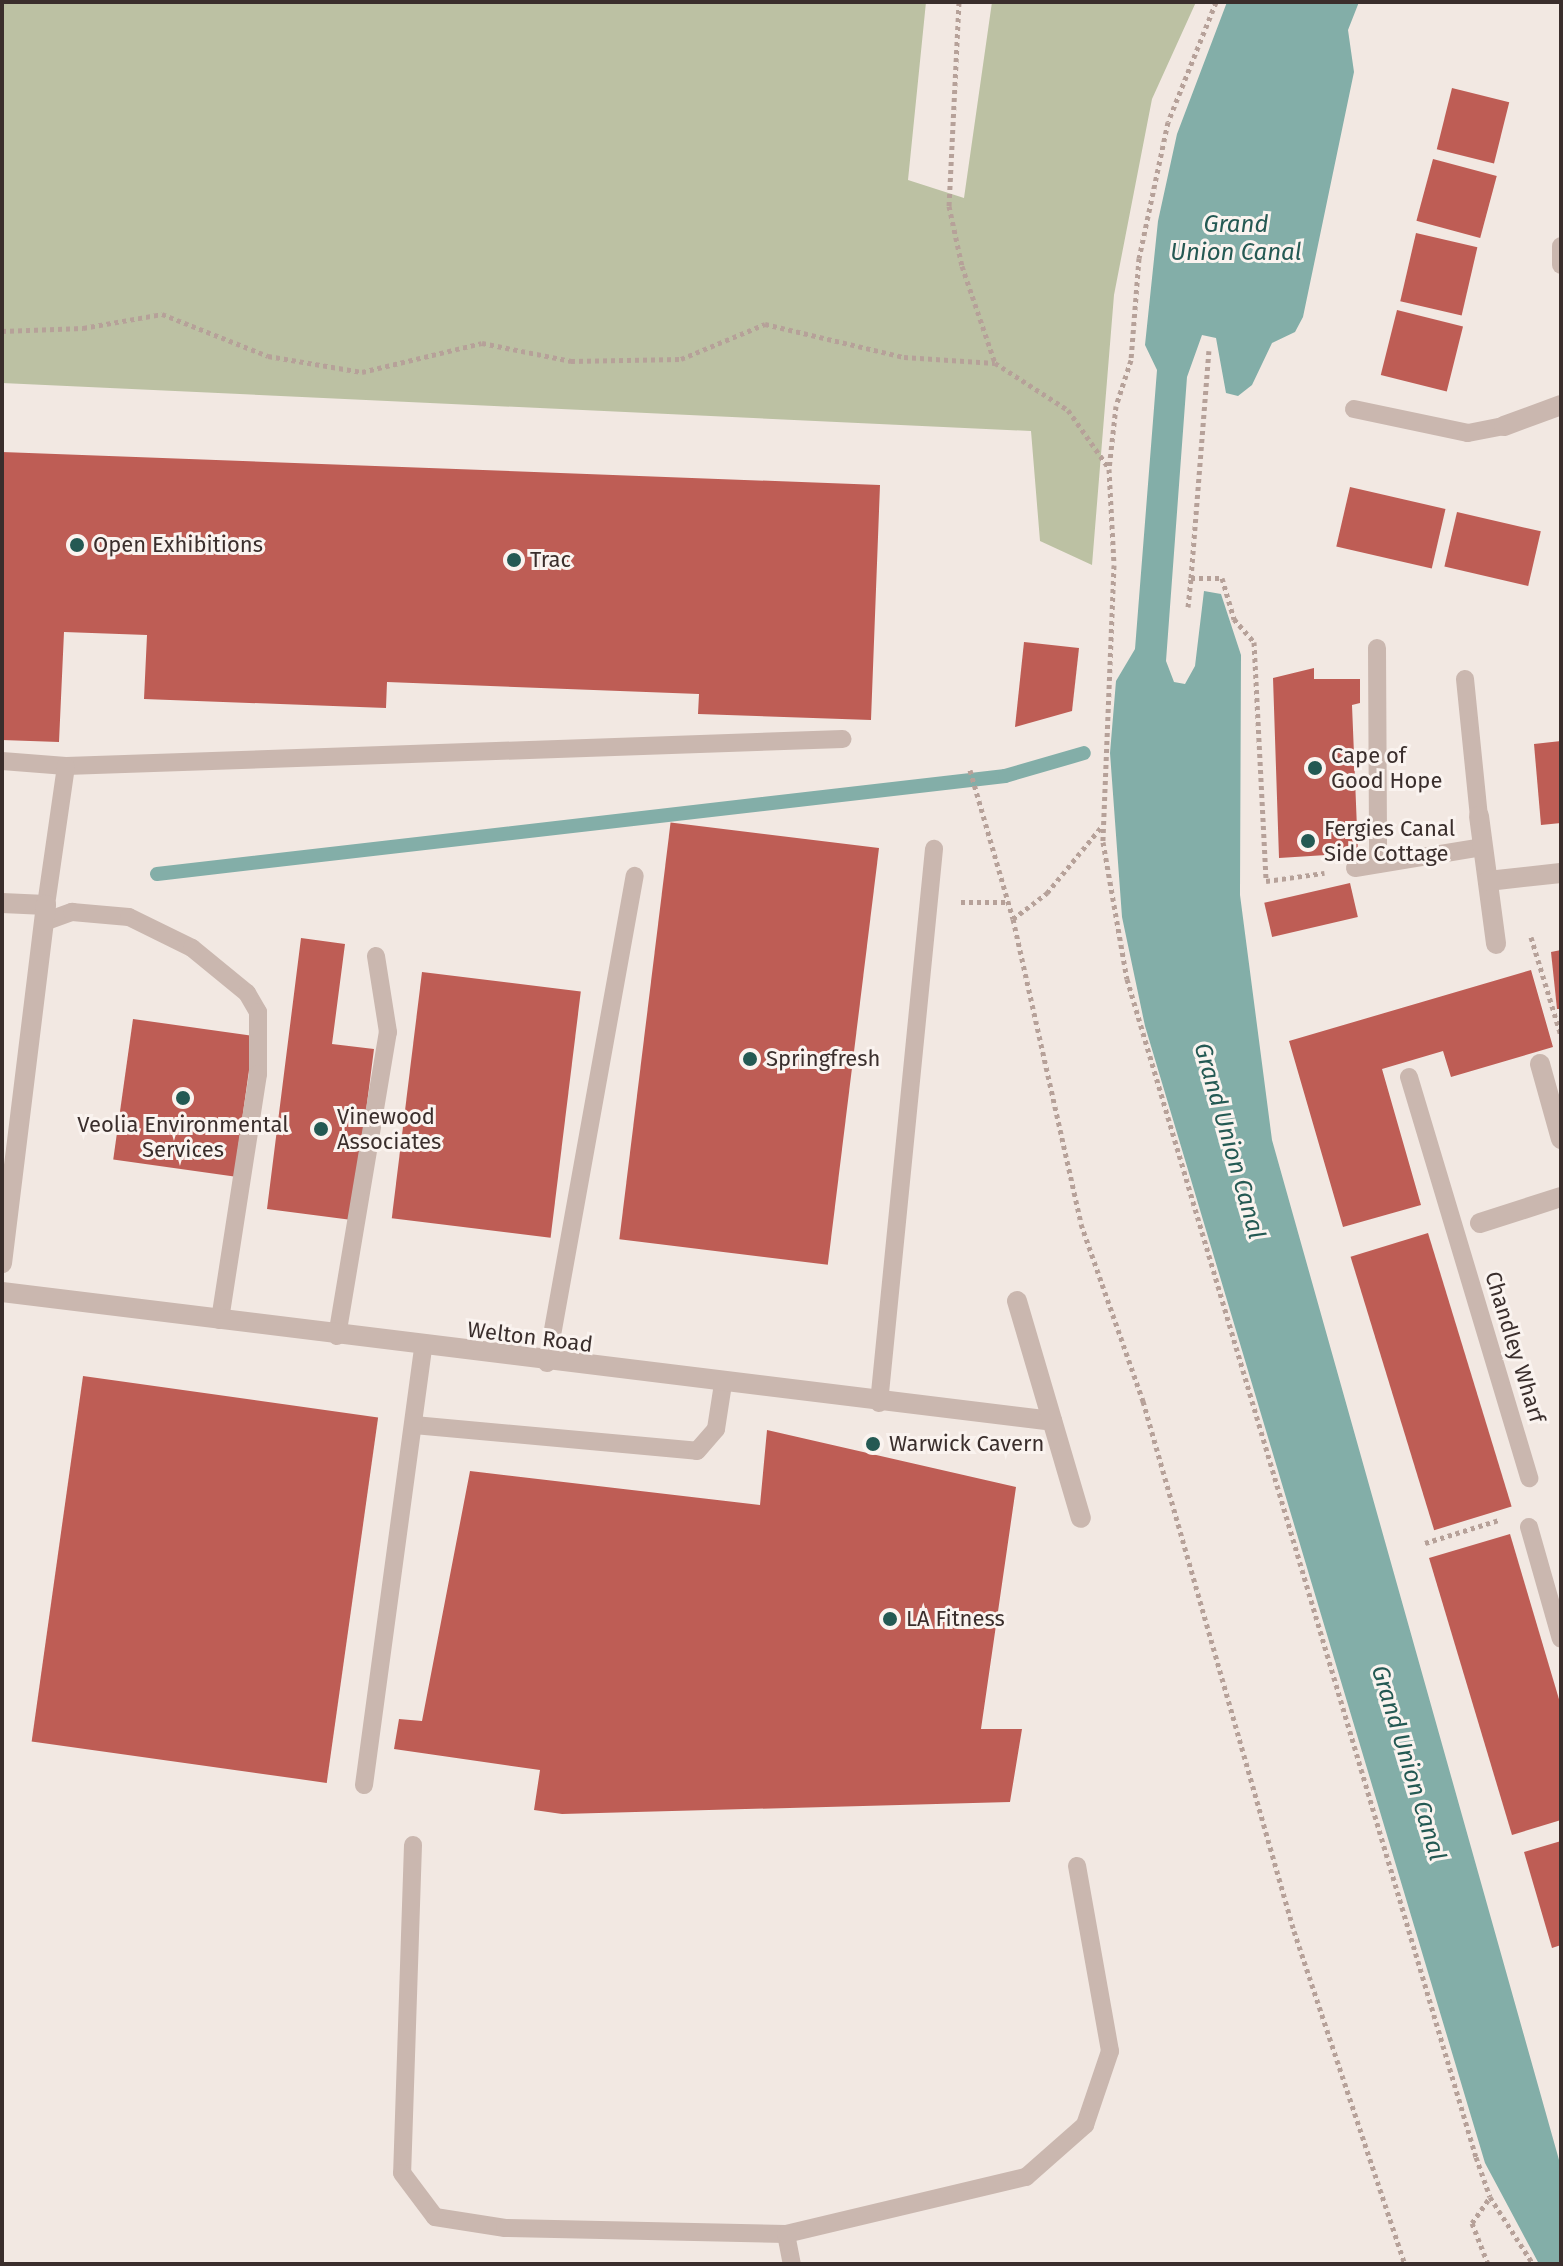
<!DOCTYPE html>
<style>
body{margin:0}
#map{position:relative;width:1563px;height:2266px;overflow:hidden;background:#f2e8e2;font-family:"Fira Sans",sans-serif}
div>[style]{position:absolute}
.green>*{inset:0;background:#bcc1a3}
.water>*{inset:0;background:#83aea8}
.stream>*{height:14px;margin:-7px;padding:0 7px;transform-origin:7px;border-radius:7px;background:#83aea8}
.building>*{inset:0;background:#be5d55;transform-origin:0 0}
.path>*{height:5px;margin-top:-2.5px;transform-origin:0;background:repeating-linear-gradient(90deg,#b6a199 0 4px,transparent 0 8px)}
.lane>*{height:18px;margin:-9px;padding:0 9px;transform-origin:9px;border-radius:9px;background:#cab7af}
.street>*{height:20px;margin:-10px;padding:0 10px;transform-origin:10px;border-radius:10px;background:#cab7af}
.dots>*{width:22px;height:22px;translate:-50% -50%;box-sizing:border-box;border:4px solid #faf3ef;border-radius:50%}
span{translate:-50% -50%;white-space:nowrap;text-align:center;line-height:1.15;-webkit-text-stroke:6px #faf3ef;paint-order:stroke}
.poi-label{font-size:22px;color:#3a2e2c}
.left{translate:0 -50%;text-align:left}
.street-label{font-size:22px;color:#3a2e2c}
.water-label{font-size:24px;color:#245953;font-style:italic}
.frame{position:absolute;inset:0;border:4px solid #3a2e2c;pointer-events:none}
</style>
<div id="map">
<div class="green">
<div style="clip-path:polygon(2px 2px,926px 2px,908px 180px,964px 198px,992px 2px,1196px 2px,1152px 99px,1114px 295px,1092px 565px,1040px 541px,1031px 431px,2px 383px)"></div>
</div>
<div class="water">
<div style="clip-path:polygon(1227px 2px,1359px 2px,1348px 30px,1354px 72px,1303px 317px,1295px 332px,1272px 343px,1252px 385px,1238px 396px,1226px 393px,1216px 338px,1202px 335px,1187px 377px,1166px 661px,1174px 682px,1185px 684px,1195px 666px,1204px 591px,1221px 594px,1241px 655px,1240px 895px,1272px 1140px,1561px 2167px,1561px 2264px,1539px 2264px,1485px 2163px,1145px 1026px,1122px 917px,1110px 753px,1116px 681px,1135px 649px,1157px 370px,1145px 345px,1158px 221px,1177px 134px)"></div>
</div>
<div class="stream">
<div style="left:157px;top:874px;width:854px;rotate:-6.59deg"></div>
<div style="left:1005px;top:776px;width:82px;rotate:-16.2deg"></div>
</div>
<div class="building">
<div style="left:1452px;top:88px;width:59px;height:63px;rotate:14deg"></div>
<div style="left:1433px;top:159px;width:66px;height:64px;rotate:15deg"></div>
<div style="left:1416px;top:233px;width:63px;height:70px;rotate:13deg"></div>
<div style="left:1397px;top:310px;width:68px;height:67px;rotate:14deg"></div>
<div style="clip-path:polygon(2px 452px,880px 485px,871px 720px,698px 714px,699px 694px,387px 682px,386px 708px,144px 699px,147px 635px,64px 632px,59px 742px,2px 740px)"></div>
<div style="left:1350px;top:487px;width:98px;height:61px;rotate:13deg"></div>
<div style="left:1457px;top:512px;width:86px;height:56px;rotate:13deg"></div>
<div style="clip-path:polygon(1024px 642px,1079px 648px,1072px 711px,1015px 727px)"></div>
<div style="clip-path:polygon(1314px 668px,1314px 679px,1360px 679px,1360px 703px,1352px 705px,1358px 853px,1279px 858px,1273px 678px)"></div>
<div style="clip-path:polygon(1561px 741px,1561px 823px,1541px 825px,1534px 744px)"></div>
<div style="left:879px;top:848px;width:420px;height:210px;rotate:97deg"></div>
<div style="left:1350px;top:883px;width:35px;height:88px;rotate:77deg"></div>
<div style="clip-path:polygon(301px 938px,345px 944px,332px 1044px,374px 1049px,352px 1220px,267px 1209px)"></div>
<div style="clip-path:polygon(1561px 950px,1561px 1009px,1557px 1009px,1551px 952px)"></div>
<div style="clip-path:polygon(1531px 970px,1553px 1047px,1451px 1077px,1443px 1051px,1382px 1069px,1421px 1205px,1343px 1227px,1289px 1041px)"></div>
<div style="left:422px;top:972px;width:160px;height:248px;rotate:7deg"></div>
<div style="left:133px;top:1019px;width:122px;height:142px;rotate:8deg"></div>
<div style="left:1428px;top:1233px;width:286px;height:81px;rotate:73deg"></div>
<div style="left:83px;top:1376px;width:298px;height:369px;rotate:8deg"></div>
<div style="clip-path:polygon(767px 1430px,1016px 1487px,981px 1729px,1022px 1729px,1010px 1802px,562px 1814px,534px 1810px,540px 1770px,394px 1749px,399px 1719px,422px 1721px,470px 1471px,760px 1505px)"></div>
<div style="clip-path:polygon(1510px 1534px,1561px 1706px,1561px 1820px,1512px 1835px,1429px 1558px)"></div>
<div style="clip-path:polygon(1561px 1841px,1561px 1945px,1552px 1948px,1524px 1852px)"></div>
</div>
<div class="path">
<div style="left:959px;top:2px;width:204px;rotate:92.8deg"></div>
<div style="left:949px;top:206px;width:61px;rotate:77.8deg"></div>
<div style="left:962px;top:266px;width:102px;rotate:71.2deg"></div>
<div style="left:995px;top:363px;width:87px;rotate:32.8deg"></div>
<div style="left:1068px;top:410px;width:70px;rotate:54.9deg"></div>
<div style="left:1216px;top:2px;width:129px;rotate:111.8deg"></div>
<div style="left:1168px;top:122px;width:139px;rotate:102deg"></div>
<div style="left:1139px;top:258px;width:102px;rotate:94.5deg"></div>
<div style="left:1131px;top:360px;width:48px;rotate:108.1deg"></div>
<div style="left:1116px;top:406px;width:63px;rotate:96.3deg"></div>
<div style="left:1109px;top:469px;width:96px;rotate:87deg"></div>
<div style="left:1114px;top:565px;width:277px;rotate:92.3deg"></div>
<div style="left:1103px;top:842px;width:139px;rotate:80.1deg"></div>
<div style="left:1127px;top:979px;width:1229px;rotate:73.5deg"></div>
<div style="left:1476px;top:2157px;width:42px;rotate:70.7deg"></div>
<div style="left:1490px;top:2197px;width:80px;rotate:57.3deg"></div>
<div style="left:2px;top:331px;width:81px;rotate:-2.1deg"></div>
<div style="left:83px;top:328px;width:80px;rotate:-10deg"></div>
<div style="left:162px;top:314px;width:114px;rotate:21.6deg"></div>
<div style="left:268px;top:356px;width:95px;rotate:9.7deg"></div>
<div style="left:362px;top:372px;width:123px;rotate:-13.6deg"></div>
<div style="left:482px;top:343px;width:91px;rotate:11.4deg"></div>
<div style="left:571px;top:361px;width:110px;rotate:-1deg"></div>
<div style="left:681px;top:359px;width:91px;rotate:-22.6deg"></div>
<div style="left:765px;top:324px;width:143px;rotate:13.4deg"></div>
<div style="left:904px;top:357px;width:91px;rotate:3.8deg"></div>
<div style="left:1191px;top:578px;width:228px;rotate:-85.5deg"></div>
<div style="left:1188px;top:607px;width:29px;rotate:-84deg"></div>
<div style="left:1191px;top:578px;width:31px"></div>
<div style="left:1222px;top:578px;width:43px;rotate:73.7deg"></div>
<div style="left:1234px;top:619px;width:30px;rotate:49deg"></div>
<div style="left:1254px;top:642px;width:239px;rotate:87.1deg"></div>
<div style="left:1266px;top:881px;width:59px;rotate:-7.9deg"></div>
<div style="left:970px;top:770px;width:155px;rotate:73.9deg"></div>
<div style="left:1013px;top:919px;width:312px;rotate:77.4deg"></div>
<div style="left:1081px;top:1224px;width:188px;rotate:70.7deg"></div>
<div style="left:1143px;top:1401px;width:551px;rotate:74.1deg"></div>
<div style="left:1294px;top:1931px;width:351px;rotate:71.6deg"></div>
<div style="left:961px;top:902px;width:47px"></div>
<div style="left:1013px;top:919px;width:43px;rotate:-37.4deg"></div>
<div style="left:1047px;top:893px;width:87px;rotate:-50.6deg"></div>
<div style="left:1531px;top:937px;width:103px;rotate:73.1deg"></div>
<div style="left:1425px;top:1543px;width:77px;rotate:-17.3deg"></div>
<div style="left:1488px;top:2264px;width:44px;rotate:-111.3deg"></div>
<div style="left:1472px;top:2223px;width:32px;rotate:-55deg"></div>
</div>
<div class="lane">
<div style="left:1561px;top:246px;width:19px;rotate:90deg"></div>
<div style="left:1354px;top:409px;width:116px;rotate:11.9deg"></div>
<div style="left:1468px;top:433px;width:37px;rotate:-11deg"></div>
<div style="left:1377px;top:648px;width:216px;rotate:89.7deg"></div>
<div style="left:1465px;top:679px;width:138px;rotate:84.2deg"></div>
<div style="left:2px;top:761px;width:64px;rotate:4.5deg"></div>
<div style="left:66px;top:766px;width:777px;rotate:-1.99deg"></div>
<div style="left:1355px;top:868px;width:130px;rotate:-9.3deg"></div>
<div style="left:46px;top:905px;width:140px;rotate:-81.8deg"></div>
<div style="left:44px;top:922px;width:30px;rotate:-20deg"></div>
<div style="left:72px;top:912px;width:57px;rotate:5deg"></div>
<div style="left:129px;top:917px;width:70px;rotate:26.2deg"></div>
<div style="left:192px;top:948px;width:71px;rotate:39.3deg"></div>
<div style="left:247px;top:993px;width:22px;rotate:60deg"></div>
<div style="left:258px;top:1012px;width:62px;rotate:90deg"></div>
<div style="left:258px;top:1074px;width:249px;rotate:98.8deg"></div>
<div style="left:1409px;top:1077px;width:419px;rotate:73.3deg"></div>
<div style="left:337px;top:1336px;width:308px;rotate:-80.5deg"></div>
<div style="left:388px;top:1032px;width:77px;rotate:-99deg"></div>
<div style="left:547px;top:1363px;width:495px;rotate:-79.8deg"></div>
<div style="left:879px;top:1403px;width:557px;rotate:-84.33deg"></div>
<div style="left:414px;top:1425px;width:284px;rotate:5.2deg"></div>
<div style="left:697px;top:1451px;width:29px;rotate:-49deg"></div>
<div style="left:716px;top:1429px;width:46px;rotate:-81.2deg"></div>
<div style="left:1529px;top:1527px;width:116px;rotate:74.1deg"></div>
<div style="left:364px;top:1785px;width:442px;rotate:-82.3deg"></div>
<div style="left:413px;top:1845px;width:328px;rotate:91.9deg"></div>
<div style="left:402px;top:2173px;width:55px;rotate:53.1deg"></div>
<div style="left:435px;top:2217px;width:71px;rotate:8.9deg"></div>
<div style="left:505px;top:2228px;width:281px;rotate:1.2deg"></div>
<div style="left:786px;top:2234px;width:31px;rotate:79deg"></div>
<div style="left:786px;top:2234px;width:247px;rotate:-13.4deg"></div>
<div style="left:1026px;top:2177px;width:79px;rotate:-41.4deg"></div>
<div style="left:1085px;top:2125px;width:78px;rotate:-71.3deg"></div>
<div style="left:1110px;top:2051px;width:188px;rotate:-100.1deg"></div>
</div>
<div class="street">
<div style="left:1504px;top:426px;width:61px;rotate:-20.2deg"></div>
<div style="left:1479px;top:816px;width:129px;rotate:82.4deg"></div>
<div style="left:1488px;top:881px;width:73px;rotate:-6.3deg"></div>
<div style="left:2px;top:903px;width:44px;rotate:2.6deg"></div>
<div style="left:46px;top:905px;width:361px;rotate:97deg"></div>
<div style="left:1540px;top:1064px;width:78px;rotate:74.4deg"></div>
<div style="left:1480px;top:1223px;width:85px;rotate:-17.8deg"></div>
<div style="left:2px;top:1292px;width:1058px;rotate:7deg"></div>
<div style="left:1017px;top:1301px;width:226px;rotate:73.6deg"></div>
</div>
<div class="dots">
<div style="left:77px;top:545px;background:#245953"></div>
<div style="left:514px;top:560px;background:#245953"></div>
<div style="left:1315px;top:768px;background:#245953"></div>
<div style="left:1308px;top:841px;background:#245953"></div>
<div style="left:750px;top:1059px;background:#245953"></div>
<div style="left:183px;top:1098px;background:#245953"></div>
<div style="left:321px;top:1129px;background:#245953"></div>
<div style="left:873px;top:1444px;background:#245953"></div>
<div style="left:890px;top:1619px;background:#245953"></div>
</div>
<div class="poi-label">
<span class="left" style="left:93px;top:545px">Open Exhibitions</span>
<span class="left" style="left:530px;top:560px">Trac</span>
<span class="left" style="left:1331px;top:768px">Cape of<br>Good Hope</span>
<span class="left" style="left:1324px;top:841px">Fergies Canal<br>Side Cottage</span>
<span class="left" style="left:766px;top:1059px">Springfresh</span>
<span class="left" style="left:337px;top:1129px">Vinewood<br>Associates</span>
<span style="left:183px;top:1137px">Veolia Environmental<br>Services</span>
<span class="left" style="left:889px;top:1444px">Warwick Cavern</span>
<span class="left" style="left:906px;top:1619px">LA Fitness</span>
</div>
<div class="street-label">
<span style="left:530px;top:1337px;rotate:7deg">Welton Road</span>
<span style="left:1515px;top:1347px;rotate:73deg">Chandley Wharf</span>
</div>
<div class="water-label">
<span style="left:1236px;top:239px">Grand<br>Union Canal</span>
<span style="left:1229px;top:1141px;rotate:74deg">Grand Union Canal</span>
<span style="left:1408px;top:1763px;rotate:73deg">Grand Union Canal</span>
</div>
<div class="frame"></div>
</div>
